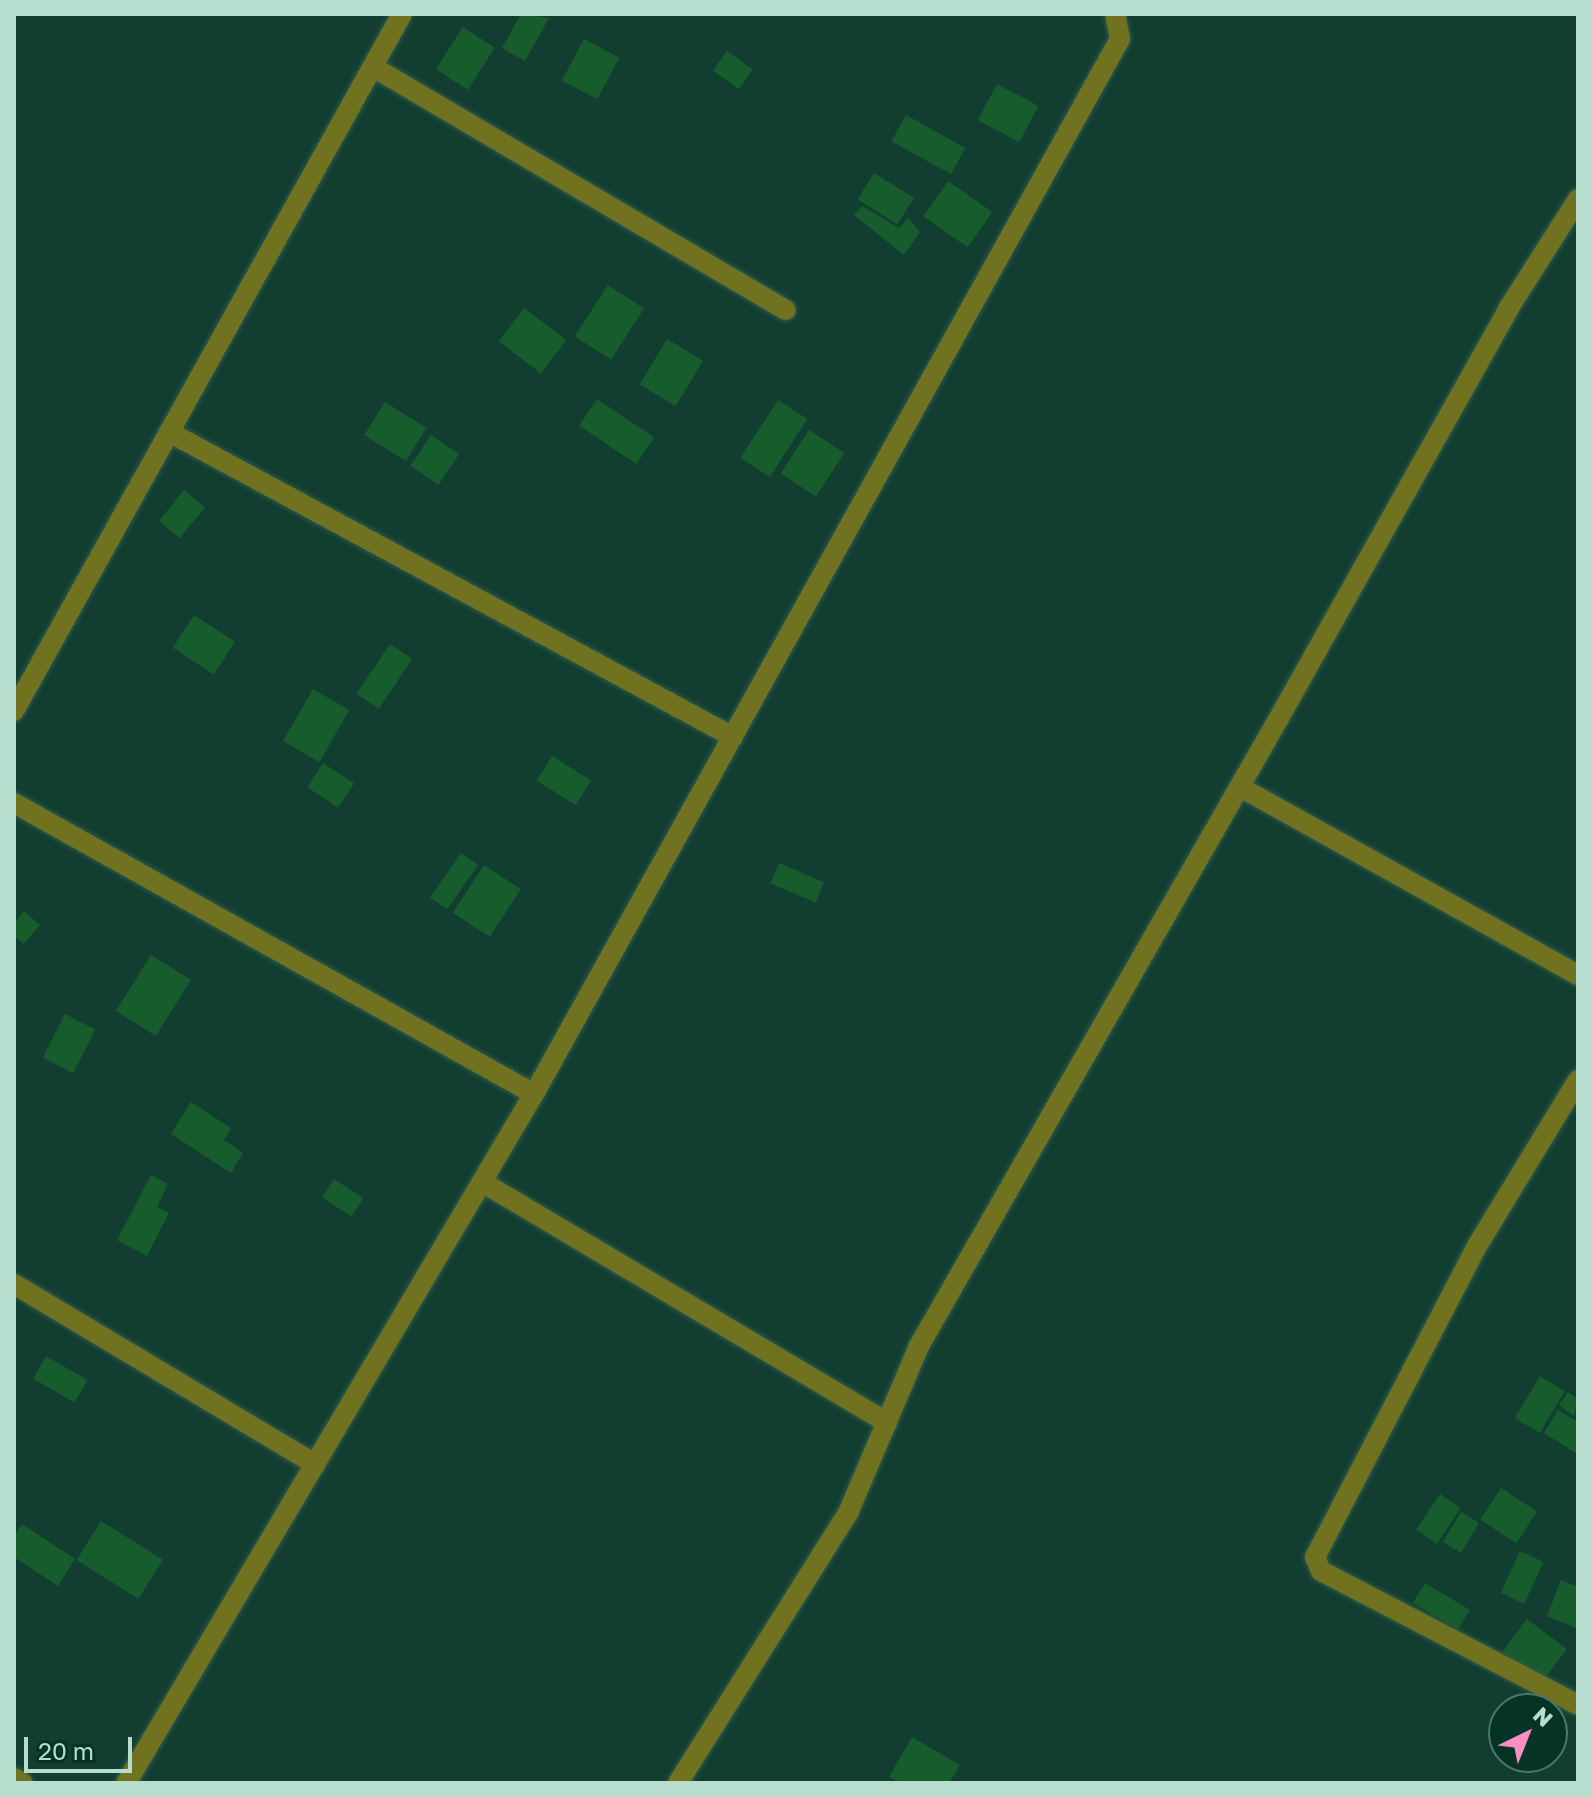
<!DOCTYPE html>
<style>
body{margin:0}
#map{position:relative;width:1592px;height:1797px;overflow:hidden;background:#123e31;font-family:"Golos Text",sans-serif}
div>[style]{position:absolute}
.building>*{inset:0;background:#175c2d;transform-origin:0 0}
.roads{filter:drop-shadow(0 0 2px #305b4d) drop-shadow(0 0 2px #305b4d)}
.minor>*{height:20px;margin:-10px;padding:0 10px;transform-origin:10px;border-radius:10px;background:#71721f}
span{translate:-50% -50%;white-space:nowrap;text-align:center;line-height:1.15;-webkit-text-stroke:6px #053427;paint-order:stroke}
.frame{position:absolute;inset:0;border:16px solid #b7ddce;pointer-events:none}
.north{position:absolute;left:1488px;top:1693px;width:80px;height:80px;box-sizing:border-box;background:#053427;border:2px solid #4c786a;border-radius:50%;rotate:43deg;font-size:22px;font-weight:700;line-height:32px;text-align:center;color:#b7ddce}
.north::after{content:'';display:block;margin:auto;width:28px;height:36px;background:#fb8fc4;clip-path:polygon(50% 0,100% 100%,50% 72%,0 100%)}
.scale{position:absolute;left:24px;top:1737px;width:108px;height:36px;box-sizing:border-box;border:4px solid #b7ddce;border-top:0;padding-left:10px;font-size:24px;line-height:28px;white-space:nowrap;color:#b7ddce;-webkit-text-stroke:6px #053427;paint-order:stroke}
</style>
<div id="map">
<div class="building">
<div style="clip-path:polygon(521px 14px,549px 18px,525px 61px,502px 48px)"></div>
<div style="left:463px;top:27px;width:38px;height:50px;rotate:33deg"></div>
<div style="left:584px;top:39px;width:40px;height:47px;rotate:28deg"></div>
<div style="left:727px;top:51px;width:32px;height:24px;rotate:36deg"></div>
<div style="left:997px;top:84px;width:47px;height:41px;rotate:28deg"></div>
<div style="left:906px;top:115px;width:68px;height:30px;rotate:29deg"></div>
<div style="left:874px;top:173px;width:47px;height:31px;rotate:32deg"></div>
<div style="left:948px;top:181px;width:54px;height:43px;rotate:35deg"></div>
<div style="clip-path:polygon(862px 206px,899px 228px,908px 218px,920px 232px,904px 255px,854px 215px)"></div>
<div style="left:608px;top:285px;width:43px;height:61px;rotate:33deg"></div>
<div style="left:524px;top:308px;width:53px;height:42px;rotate:37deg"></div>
<div style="left:667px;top:339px;width:42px;height:53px;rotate:31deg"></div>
<div style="left:597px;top:399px;width:69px;height:32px;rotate:34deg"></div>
<div style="left:778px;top:400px;width:35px;height:69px;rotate:33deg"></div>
<div style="left:385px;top:402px;width:49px;height:39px;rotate:32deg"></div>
<div style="left:809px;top:430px;width:42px;height:52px;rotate:33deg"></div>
<div style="left:431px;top:435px;width:34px;height:37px;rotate:34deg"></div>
<div style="left:184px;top:490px;width:27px;height:40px;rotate:39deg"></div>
<div style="left:194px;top:615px;width:49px;height:39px;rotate:33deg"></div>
<div style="left:390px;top:644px;width:27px;height:60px;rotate:34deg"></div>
<div style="left:313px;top:689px;width:42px;height:60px;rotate:30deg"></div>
<div style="left:552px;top:756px;width:46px;height:29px;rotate:32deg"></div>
<div style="left:323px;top:763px;width:37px;height:29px;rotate:33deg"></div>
<div style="left:461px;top:853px;width:21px;height:54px;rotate:35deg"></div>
<div style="left:779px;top:863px;width:49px;height:22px;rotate:23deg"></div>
<div style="left:484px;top:865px;width:44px;height:57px;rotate:33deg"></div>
<div style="clip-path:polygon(24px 911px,40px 925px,24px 944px,14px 936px,14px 923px)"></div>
<div style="left:151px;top:955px;width:47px;height:66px;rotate:32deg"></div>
<div style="left:65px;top:1014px;width:34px;height:49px;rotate:27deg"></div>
<div style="clip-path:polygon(191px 1102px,231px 1128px,224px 1140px,243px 1153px,231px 1173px,171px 1134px)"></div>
<div style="clip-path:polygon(151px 1175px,168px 1184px,157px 1207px,169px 1213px,147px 1256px,117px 1240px)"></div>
<div style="left:334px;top:1179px;width:35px;height:22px;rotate:33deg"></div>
<div style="left:46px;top:1356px;width:48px;height:26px;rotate:30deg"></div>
<div style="left:1540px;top:1376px;width:29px;height:49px;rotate:31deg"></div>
<div style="clip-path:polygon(1568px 1392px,1578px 1399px,1574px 1416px,1559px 1405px)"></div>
<div style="clip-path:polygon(1558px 1410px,1578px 1422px,1576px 1453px,1544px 1433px)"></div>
<div style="left:1501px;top:1488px;width:43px;height:38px;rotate:33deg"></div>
<div style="left:1440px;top:1494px;width:25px;height:43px;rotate:34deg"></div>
<div style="left:1461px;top:1512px;width:21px;height:35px;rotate:31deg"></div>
<div style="left:101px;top:1521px;width:73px;height:46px;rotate:32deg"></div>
<div style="clip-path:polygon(22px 1524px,75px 1559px,58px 1586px,14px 1557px,14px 1537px)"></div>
<div style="left:1520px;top:1551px;width:26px;height:46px;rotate:25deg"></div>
<div style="clip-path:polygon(1561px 1580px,1578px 1587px,1576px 1628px,1547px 1616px)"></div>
<div style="left:1425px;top:1583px;width:52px;height:23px;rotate:31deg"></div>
<div style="left:1527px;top:1619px;width:50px;height:41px;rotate:37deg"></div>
<div style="clip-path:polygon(912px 1737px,960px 1765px,949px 1783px,900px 1783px,889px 1777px)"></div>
</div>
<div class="roads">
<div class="minor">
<div style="left:373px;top:67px;width:479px;rotate:30.5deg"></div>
<div style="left:169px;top:432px;width:641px;rotate:28.4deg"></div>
<div style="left:14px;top:711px;width:798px;rotate:-60.9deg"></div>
<div style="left:1240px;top:787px;width:387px;rotate:29.1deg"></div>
<div style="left:14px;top:803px;width:596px;rotate:29.23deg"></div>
<div style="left:1578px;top:1080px;width:194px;rotate:121.3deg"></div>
<div style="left:1477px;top:1246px;width:351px;rotate:117.5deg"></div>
<div style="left:1315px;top:1557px;width:15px;rotate:67deg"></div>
<div style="left:1321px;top:1571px;width:290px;rotate:27.5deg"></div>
<div style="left:482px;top:1182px;width:471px;rotate:30.7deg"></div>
<div style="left:14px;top:1284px;width:351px;rotate:30.9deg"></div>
<div style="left:315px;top:1464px;width:371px;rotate:120.6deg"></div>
<div style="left:315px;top:1464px;width:430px;rotate:-59.4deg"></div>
<div style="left:534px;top:1094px;width:1207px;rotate:-60.95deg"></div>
<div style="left:1120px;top:39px;width:25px;rotate:-101deg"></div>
<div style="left:14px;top:1778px;width:10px;rotate:29deg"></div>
<div style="left:678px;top:1783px;width:321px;rotate:-57.8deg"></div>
<div style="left:849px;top:1511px;width:179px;rotate:-67deg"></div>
<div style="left:919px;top:1346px;width:724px;rotate:-60.18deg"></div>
<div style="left:1279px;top:718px;width:467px;rotate:-60.7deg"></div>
<div style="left:1507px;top:311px;width:133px;rotate:-57.6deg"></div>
</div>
</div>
<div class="frame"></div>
<div class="north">N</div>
<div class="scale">20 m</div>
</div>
